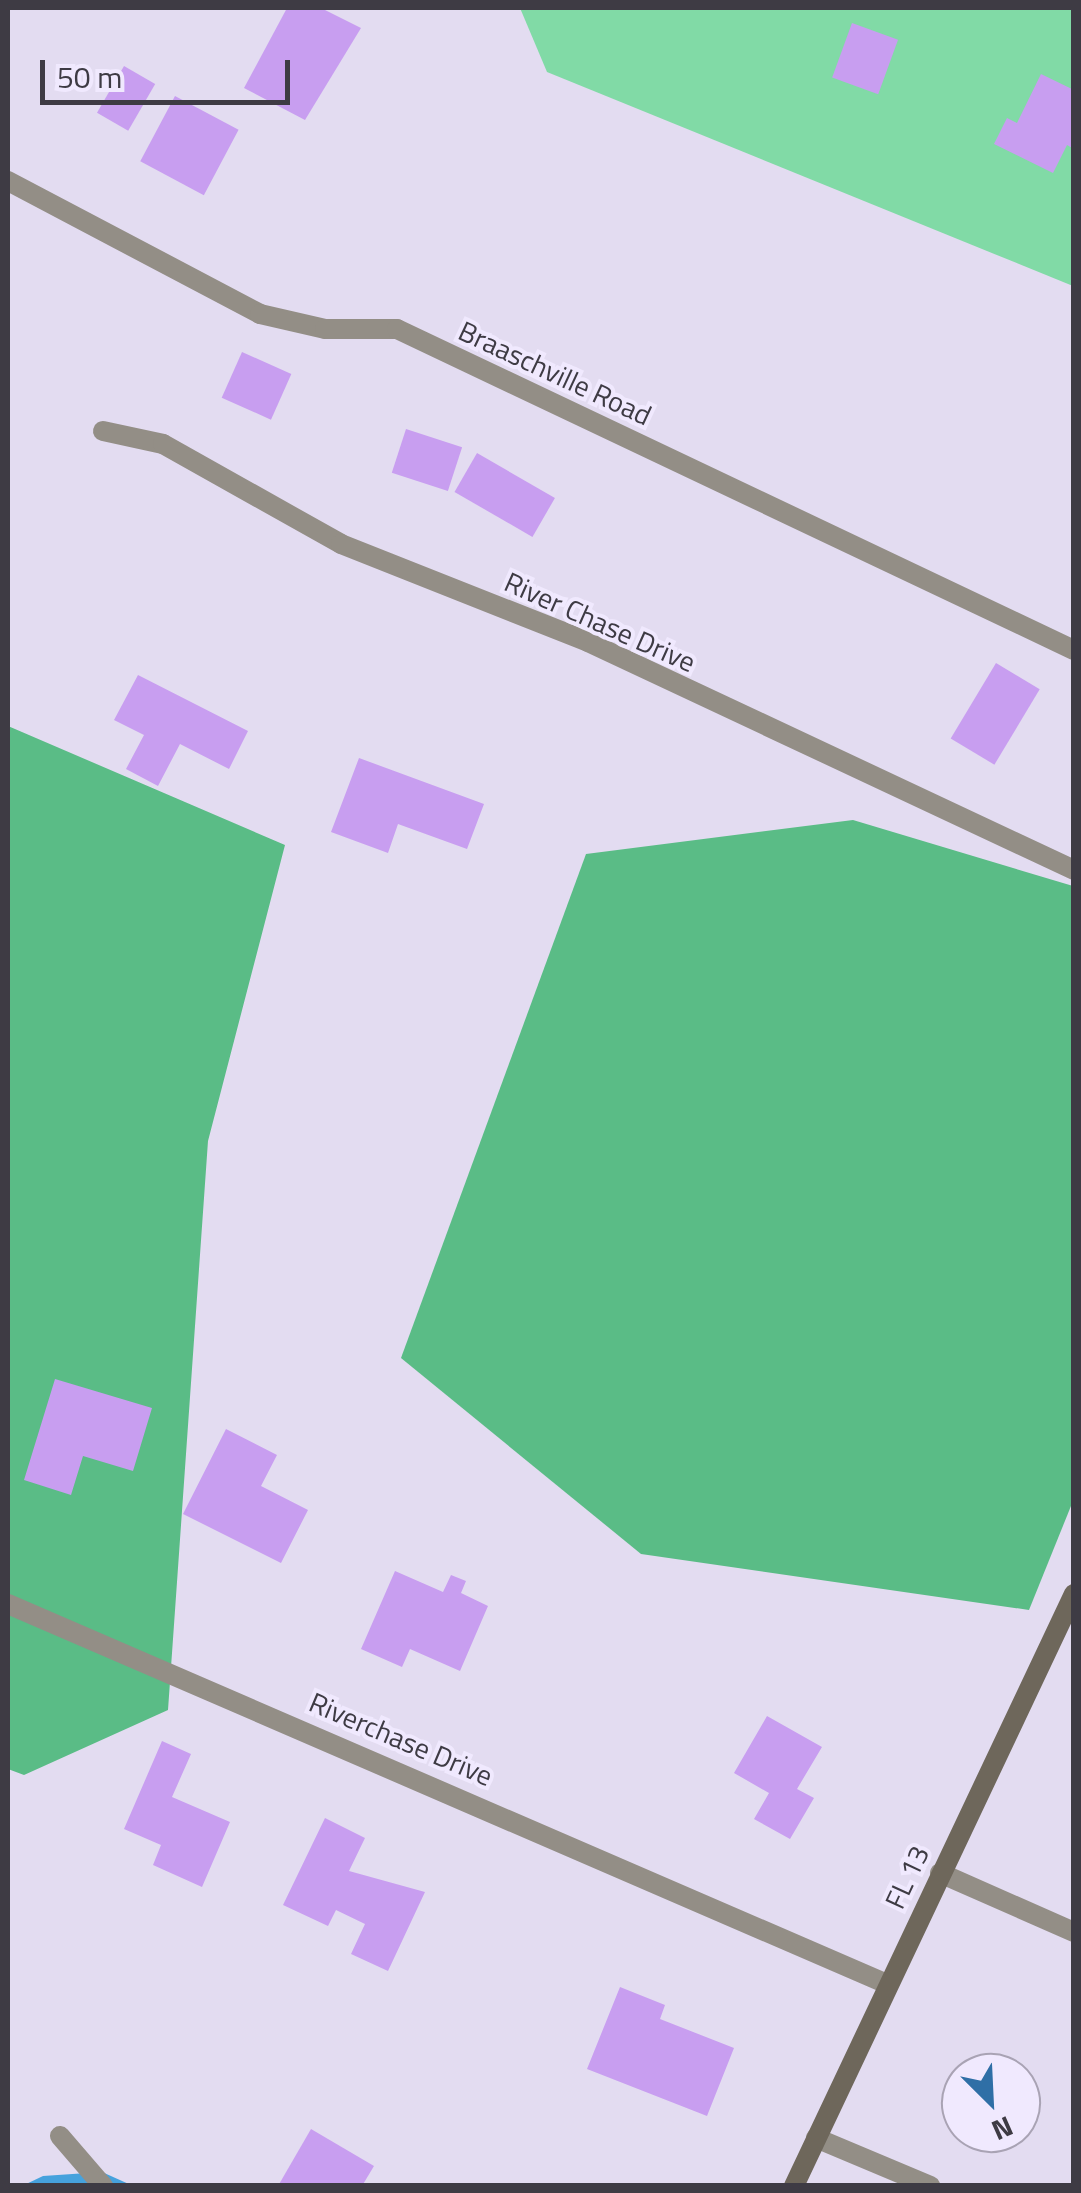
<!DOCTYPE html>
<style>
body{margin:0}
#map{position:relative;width:1081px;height:2193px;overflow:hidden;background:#e3dcf1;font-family:"Titillium Web",sans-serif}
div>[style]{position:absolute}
.green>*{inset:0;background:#81daa6}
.forest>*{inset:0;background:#5abc86}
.water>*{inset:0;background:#46a2dd}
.building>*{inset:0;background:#c89ef0;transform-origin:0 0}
.minor>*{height:20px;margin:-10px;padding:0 10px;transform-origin:10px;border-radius:10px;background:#938e86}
.secondary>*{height:20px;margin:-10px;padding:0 10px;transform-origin:10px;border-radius:10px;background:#6e675b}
span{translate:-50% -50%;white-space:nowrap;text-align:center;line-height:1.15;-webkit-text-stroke:8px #f0e9fe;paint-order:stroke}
.street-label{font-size:28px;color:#3e3b44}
.frame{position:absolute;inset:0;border:10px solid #3e3b44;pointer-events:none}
.north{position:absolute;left:941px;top:2053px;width:100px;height:100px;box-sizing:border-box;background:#f0e9fe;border:2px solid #a9a3b4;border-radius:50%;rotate:156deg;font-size:28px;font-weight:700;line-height:40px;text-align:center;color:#3e3b44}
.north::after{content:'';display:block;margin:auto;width:35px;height:45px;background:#2f6fa6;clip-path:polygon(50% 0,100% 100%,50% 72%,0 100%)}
.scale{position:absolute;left:40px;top:60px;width:250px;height:45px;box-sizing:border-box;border:5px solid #3e3b44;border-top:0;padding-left:12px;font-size:30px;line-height:35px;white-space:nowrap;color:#3e3b44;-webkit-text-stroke:8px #f0e9fe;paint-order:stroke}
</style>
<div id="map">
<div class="green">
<div style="clip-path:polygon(520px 8px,1073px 8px,1073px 286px,547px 72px)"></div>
</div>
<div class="forest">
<div style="clip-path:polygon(8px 726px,285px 845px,208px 1141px,168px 1710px,24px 1775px,8px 1769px)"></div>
<div style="clip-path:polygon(853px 820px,1073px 886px,1073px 1501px,1029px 1610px,641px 1554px,401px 1358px,586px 854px)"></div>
</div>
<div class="water">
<div style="clip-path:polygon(102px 2172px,131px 2185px,22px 2186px,43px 2176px)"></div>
</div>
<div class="building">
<div style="clip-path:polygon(287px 8px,321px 8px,361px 28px,305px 120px,244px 88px)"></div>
<div style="left:852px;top:23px;width:49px;height:58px;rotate:20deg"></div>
<div style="left:124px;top:66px;width:36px;height:54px;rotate:30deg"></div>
<div style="clip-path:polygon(1041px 74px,1074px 90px,1074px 149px,1067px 145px,1053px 173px,994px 144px,1007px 118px,1017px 123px)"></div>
<div style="left:175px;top:96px;width:72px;height:74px;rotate:28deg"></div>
<div style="left:242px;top:352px;width:54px;height:50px;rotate:24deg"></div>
<div style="left:406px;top:429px;width:59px;height:46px;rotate:18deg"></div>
<div style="left:477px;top:453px;width:90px;height:45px;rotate:30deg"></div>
<div style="left:996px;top:663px;width:51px;height:88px;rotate:31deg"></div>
<div style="clip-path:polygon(138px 675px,248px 731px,229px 769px,180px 744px,158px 786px,126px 769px,144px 735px,114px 720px)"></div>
<div style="clip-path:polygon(359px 758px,484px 804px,467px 849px,398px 824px,388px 853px,331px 832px)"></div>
<div style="clip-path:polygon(55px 1379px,152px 1408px,133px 1471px,83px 1456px,71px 1495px,24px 1480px)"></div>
<div style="clip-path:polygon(226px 1429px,277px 1455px,261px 1486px,308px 1510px,281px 1563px,183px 1514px)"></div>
<div style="clip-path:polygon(395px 1571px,443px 1592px,451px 1575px,466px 1581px,461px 1593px,488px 1606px,460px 1671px,410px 1649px,402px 1667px,361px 1649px)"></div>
<div style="clip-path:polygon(767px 1716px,822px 1747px,797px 1789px,814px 1798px,790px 1839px,754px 1819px,769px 1793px,734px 1773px)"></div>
<div style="clip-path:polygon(162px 1741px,191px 1754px,172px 1797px,230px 1822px,202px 1887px,153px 1865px,161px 1845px,124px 1829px)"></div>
<div style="clip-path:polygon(325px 1818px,365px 1838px,349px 1871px,425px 1892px,388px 1971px,351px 1954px,365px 1924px,336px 1910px,328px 1926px,283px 1905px)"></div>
<div style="clip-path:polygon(620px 1987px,665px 2005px,660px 2019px,734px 2048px,707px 2116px,587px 2069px)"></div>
<div style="clip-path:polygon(311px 2129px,374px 2166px,362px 2186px,278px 2186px)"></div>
</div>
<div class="minor">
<div style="left:8px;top:181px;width:285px;rotate:27.8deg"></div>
<div style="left:260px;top:314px;width:67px;rotate:13deg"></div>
<div style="left:325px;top:329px;width:72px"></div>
<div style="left:397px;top:329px;width:749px;rotate:25.37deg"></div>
<div style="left:103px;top:431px;width:61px;rotate:12.2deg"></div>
<div style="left:163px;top:444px;width:204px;rotate:29.3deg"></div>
<div style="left:341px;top:544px;width:266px;rotate:21.6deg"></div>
<div style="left:588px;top:642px;width:537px;rotate:25.13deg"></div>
<div style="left:8px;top:1604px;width:958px;rotate:23.38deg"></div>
<div style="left:940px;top:1873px;width:146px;rotate:23.8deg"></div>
<div style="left:60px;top:2136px;width:66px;rotate:49.3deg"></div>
<div style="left:816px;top:2138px;width:124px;rotate:22.8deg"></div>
</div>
<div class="secondary">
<div style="left:794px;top:2186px;width:655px;rotate:-64.69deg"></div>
</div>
<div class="street-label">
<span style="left:555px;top:373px;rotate:25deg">Braaschville Road</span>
<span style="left:600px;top:622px;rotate:24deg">River Chase Drive</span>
<span style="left:401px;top:1739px;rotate:23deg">Riverchase Drive</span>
<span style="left:907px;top:1877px;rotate:-65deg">FL 13</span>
</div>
<div class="frame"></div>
<div class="north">N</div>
<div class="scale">50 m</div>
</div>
